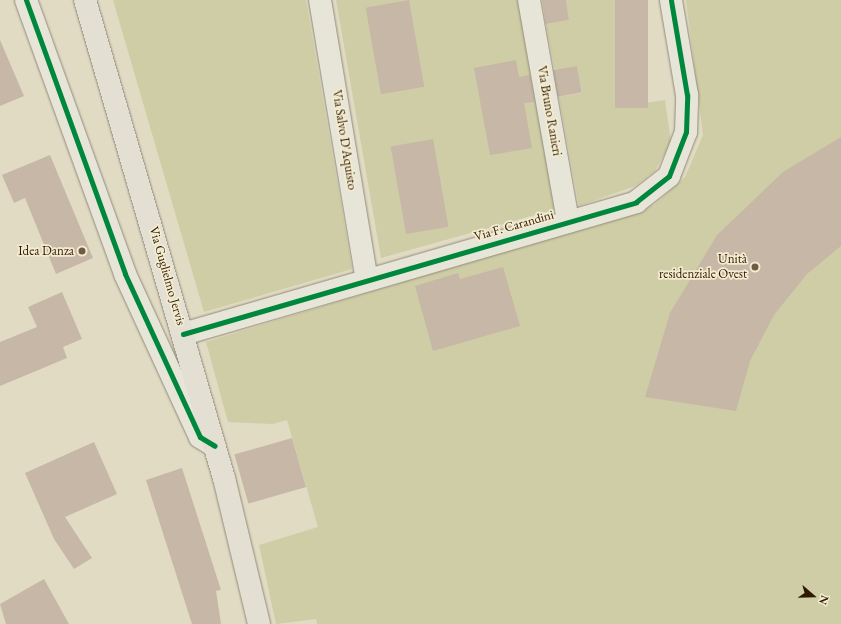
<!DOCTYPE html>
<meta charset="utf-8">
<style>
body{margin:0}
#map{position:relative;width:841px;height:624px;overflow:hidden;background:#e1dbc4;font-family:"EB Garamond",serif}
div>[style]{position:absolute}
.green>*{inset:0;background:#cecda5}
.building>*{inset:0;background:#c7b7a6;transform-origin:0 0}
.roads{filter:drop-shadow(0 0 1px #918a7a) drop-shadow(0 0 1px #918a7a)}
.minor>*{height:22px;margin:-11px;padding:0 11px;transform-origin:11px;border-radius:11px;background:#e7e4d8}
.major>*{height:22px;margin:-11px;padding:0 11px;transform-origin:11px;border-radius:11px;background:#e3dfd2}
.cycleway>*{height:5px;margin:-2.5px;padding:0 2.5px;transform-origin:2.5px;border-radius:2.5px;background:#00873e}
.dots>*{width:11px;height:11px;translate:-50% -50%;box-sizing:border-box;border:2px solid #f3ecd1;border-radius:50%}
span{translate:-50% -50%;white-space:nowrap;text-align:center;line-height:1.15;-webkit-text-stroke:3.5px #f3ecd1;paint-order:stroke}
.street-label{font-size:13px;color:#2f1801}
.poi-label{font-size:13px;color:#2f1801}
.right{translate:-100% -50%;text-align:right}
.north{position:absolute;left:793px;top:576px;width:40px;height:40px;-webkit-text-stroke:3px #f3ecd1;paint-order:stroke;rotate:110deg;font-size:11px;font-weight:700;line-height:16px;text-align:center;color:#2f1801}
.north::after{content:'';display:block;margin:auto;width:14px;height:18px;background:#2f1801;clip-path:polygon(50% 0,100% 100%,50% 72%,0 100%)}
</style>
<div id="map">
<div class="green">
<div style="clip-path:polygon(113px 0,306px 0,352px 269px,204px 312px)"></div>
<div style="clip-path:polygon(336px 0,519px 0,556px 209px,381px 258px)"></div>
<div style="clip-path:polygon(566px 0,615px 0,633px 105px,665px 100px,671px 142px,655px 171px,635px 186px,579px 206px,559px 97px,582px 93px,577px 67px,555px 71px,546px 24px,569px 20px)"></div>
<div style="clip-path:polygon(686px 0,841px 0,841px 624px,317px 624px,316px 619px,276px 624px,259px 545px,318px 527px,287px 420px,273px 424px,228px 422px,206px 342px,654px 205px,685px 177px,703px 135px)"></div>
</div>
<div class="building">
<div style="left:409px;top:0;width:88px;height:44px;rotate:80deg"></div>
<div style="clip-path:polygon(542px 0,566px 0,569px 20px,546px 24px)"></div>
<div style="left:615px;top:0;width:33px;height:108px"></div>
<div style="clip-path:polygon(0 40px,24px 96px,0 106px)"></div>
<div style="clip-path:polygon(516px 60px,519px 77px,530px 75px,534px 102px,524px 103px,532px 148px,490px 155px,474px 68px)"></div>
<div style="left:577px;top:66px;width:27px;height:24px;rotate:80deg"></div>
<div style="clip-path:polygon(841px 137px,841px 246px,807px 274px,774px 315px,750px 361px,736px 411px,645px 397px,670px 313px,717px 235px,783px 172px)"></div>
<div style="left:433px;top:139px;width:89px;height:43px;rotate:80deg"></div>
<div style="clip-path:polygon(50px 155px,93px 258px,56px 274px,25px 198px,14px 203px,2px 175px)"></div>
<div style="clip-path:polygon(503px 267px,520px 326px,433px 351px,415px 286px,458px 273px,460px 279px)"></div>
<div style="clip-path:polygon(62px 292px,82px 339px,63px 347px,67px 358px,0 386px,0 342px,37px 327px,28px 307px)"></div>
<div style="left:292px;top:438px;width:51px;height:60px;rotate:74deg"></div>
<div style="clip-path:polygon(94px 442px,117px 494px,65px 517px,92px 558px,74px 569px,54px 539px,25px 473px)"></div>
<div style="clip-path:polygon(182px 468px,221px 590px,216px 591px,221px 624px,192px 624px,146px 480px)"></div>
<div style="clip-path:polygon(44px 579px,69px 624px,6px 624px,0 604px)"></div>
</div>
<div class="roads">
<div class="minor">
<div style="left:26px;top:0;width:291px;rotate:70.1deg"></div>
<div style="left:125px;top:274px;width:179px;rotate:65.3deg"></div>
<div style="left:200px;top:437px;width:17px;rotate:31deg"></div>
<div style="left:320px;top:0;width:284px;rotate:80.5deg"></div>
<div style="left:529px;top:0;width:225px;rotate:80deg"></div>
<div style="left:183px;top:334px;width:472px;rotate:-16.2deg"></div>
<div style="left:636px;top:202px;width:42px;rotate:-38.2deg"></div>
<div style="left:669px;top:176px;width:47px;rotate:-68.9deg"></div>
<div style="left:686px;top:132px;width:37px;rotate:-88deg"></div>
<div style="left:687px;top:95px;width:96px;rotate:-99.6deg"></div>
</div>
<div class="major">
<div style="left:85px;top:0;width:498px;rotate:73.8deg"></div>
<div style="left:224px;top:478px;width:150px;rotate:76.5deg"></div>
</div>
</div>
<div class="cycleway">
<div style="left:26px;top:0;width:291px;rotate:70.1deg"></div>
<div style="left:125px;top:274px;width:179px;rotate:65.3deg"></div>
<div style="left:200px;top:437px;width:17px;rotate:31deg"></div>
<div style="left:183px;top:334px;width:472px;rotate:-16.2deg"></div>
<div style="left:636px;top:202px;width:42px;rotate:-38.2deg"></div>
<div style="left:669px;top:176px;width:47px;rotate:-68.9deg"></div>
<div style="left:686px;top:132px;width:37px;rotate:-88deg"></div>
<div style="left:687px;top:95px;width:96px;rotate:-99.6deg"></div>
</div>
<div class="dots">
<div style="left:82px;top:251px;background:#6d5c45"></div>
<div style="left:755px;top:267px;background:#6d5c45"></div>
</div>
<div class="street-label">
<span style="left:549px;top:111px;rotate:80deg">Via Bruno Ranieri</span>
<span style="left:344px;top:140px;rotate:81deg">Via Salvo D'Aquisto</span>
<span style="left:514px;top:226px;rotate:-16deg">Via F. Carandini</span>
<span style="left:167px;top:276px;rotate:74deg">Via Guglielmo Jervis</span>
</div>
<div class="poi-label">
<span class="right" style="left:74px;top:251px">Idea Danza</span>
<span class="right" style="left:747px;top:267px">Unità<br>residenziale Ovest</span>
</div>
<div class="north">N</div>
</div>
